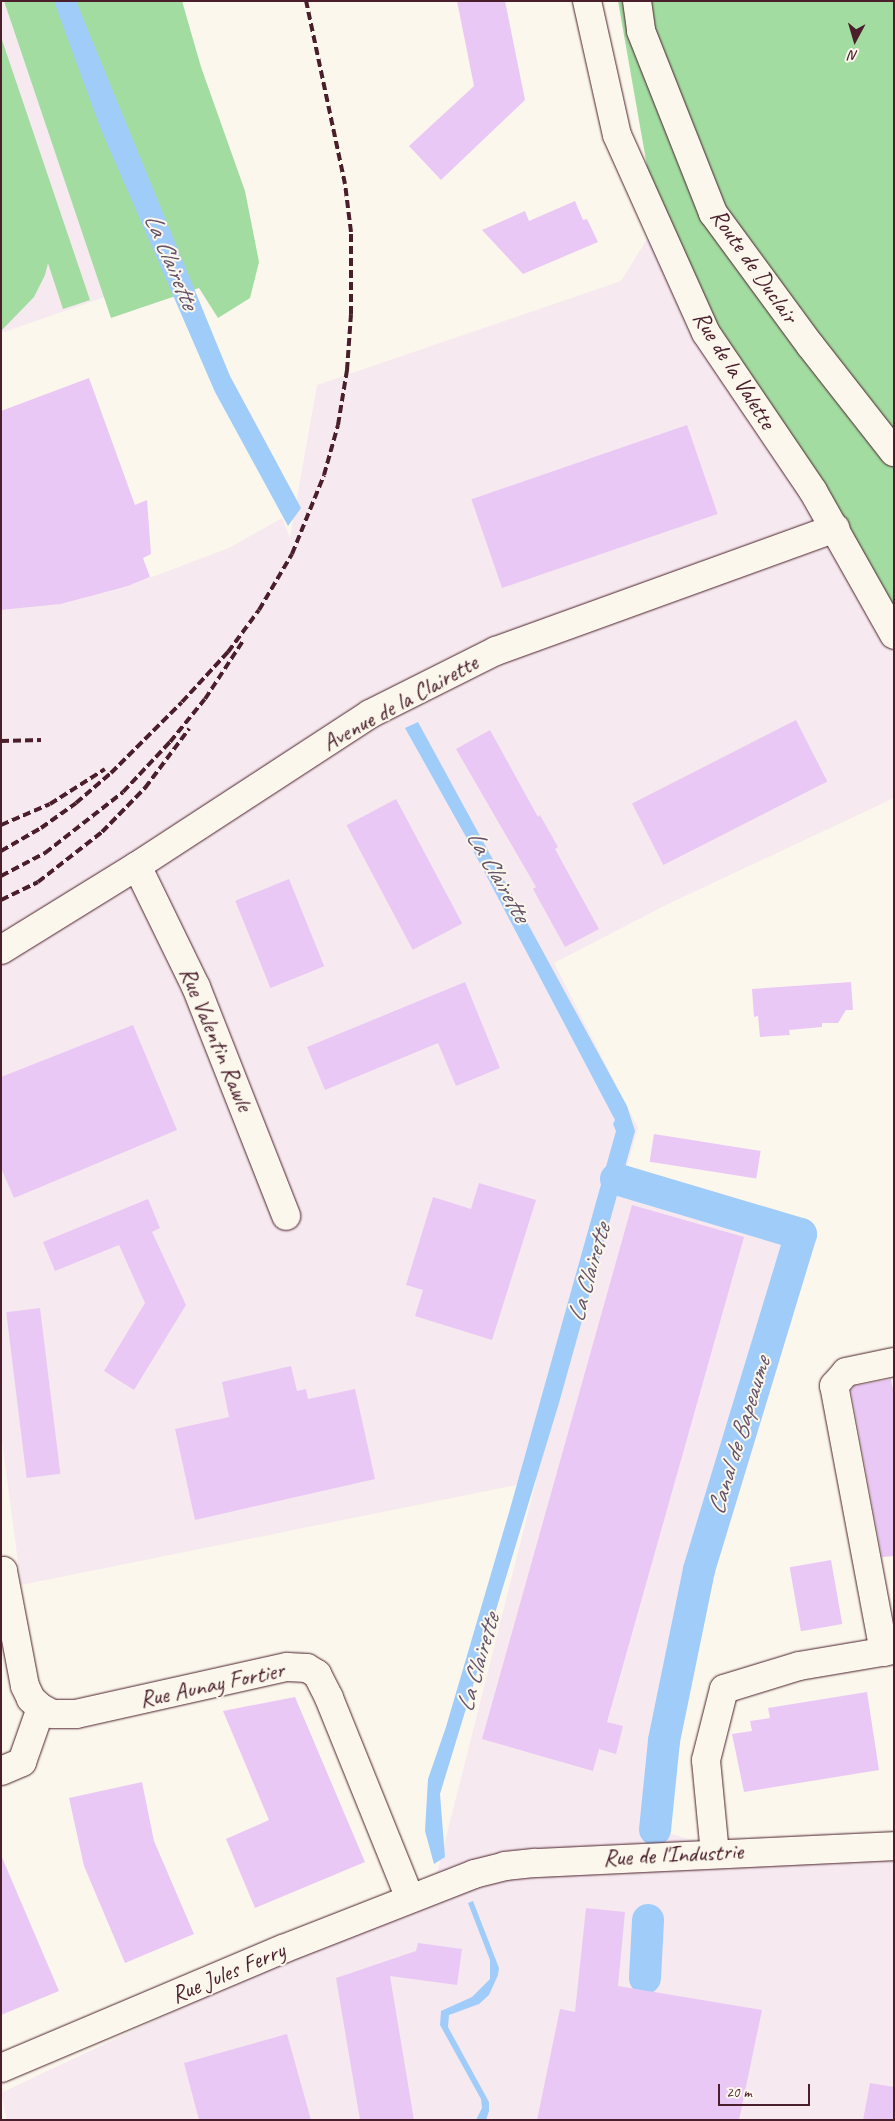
<!DOCTYPE html>
<style>
body{margin:0}
#map{position:relative;width:895px;height:2121px;overflow:hidden;background:#fbf7ec;font-family:Caveat,sans-serif}
div>[style]{position:absolute}
.built>*{inset:0;background:#f6e9ef}
.green>*{inset:0;background:#a2dca1}
.water>*{inset:0;background:#a0ccfa}
.canal>*{height:32px;margin:-16px;padding:0 16px;transform-origin:16px;border-radius:16px;background:#a0ccfa}
.building>*{inset:0;background:#eac8f5;transform-origin:0 0}
.roads{filter:drop-shadow(0 0 1px #4a1f2b) drop-shadow(0 0 1px #4a1f2b)}
.street>*{height:28px;margin:-14px;padding:0 14px;transform-origin:14px;border-radius:14px;background:#fbf7ec}
.secondary>*{height:28px;margin:-14px;padding:0 14px;transform-origin:14px;border-radius:14px;background:#fbf7ec}
.rail>*{height:4px;margin-top:-2px;transform-origin:0;background:repeating-linear-gradient(90deg,#4a1f2b 0 8px,transparent 0 12px)}
span{translate:-50% -50%;white-space:nowrap;text-align:center;line-height:1.15;-webkit-text-stroke:4px #fbf7ec;paint-order:stroke}
.street-label{font-size:24px;color:#4a1f2b}
.water-label{font-size:25px;color:#645369;font-style:italic}
.frame{position:absolute;inset:0;border:2px solid #4a1f2b;pointer-events:none}
.north{position:absolute;left:830px;top:15px;width:50px;height:50px;-webkit-text-stroke:4px #fbf7ec;paint-order:stroke;rotate:186deg;font-size:14px;font-weight:700;line-height:20px;text-align:center;color:#4a1f2b}
.north::after{content:'';display:block;margin:auto;width:18px;height:22px;background:#4a1f2b;clip-path:polygon(50% 0,100% 100%,50% 72%,0 100%)}
.scale{position:absolute;left:718px;top:2084px;width:92px;height:22px;box-sizing:border-box;border:2px solid #4a1f2b;border-top:0;padding-left:6px;font-size:15px;line-height:18px;white-space:nowrap;color:#4a1f2b;-webkit-text-stroke:4px #fbf7ec;paint-order:stroke}
</style>
<div id="map">
<div class="built">
<div style="clip-path:polygon(1px 1px,4px 1px,105px 297px,1px 333px)"></div>
<div style="clip-path:polygon(657px 223px,894px 633px,894px 798px,666px 905px,554px 963px,638px 1128px,623px 1181px,801px 1234px,699px 1570px,664px 1741px,655px 1829px,715px 1847px,894px 1859px,894px 2120px,7px 2120px,1px 2093px,433px 1889px,536px 1481px,21px 1585px,1px 1433px,1px 610px,61px 604px,128px 586px,229px 548px,282px 518px,290px 538px,317px 385px,621px 281px)"></div>
</div>
<div class="green">
<div style="clip-path:polygon(4px 1px,182px 1px,201px 67px,245px 191px,259px 262px,250px 298px,218px 318px,199px 288px,111px 318px)"></div>
<div style="clip-path:polygon(618px 1px,894px 1px,894px 633px,657px 223px)"></div>
<div style="clip-path:polygon(1px 37px,90px 300px,63px 309px,48px 263px,45px 275px,34px 297px,1px 331px)"></div>
</div>
<div class="water">
<div style="clip-path:polygon(54px 1px,76px 1px,230px 376px,301px 508px,288px 526px,215px 392px,100px 127px)"></div>
<div style="clip-path:polygon(418px 722px,627px 1106px,635px 1131px,559px 1403px,440px 1794px,445px 1857px,434px 1864px,425px 1831px,428px 1779px,446px 1727px,510px 1509px,616px 1131px,613px 1124px,615px 1120px,465px 835px,405px 728px)"></div>
<div style="clip-path:polygon(473px 1901px,499px 1968px,498px 1975px,489px 1995px,479px 2004px,449px 2015px,448px 2027px,489px 2102px,489px 2111px,486px 2120px,476px 2120px,482px 2108px,481px 2099px,440px 2025px,441px 2011px,472px 1997px,490px 1979px,490px 1960px,468px 1903px)"></div>
</div>
<div class="canal">
<div style="left:616px;top:1179px;width:193px;rotate:16.6deg"></div>
<div style="left:801px;top:1234px;width:351px;rotate:106.9deg"></div>
<div style="left:699px;top:1570px;width:175px;rotate:101.6deg"></div>
<div style="left:664px;top:1741px;width:89px;rotate:95.8deg"></div>
<div style="left:645px;top:1978px;width:58px;rotate:-87deg"></div>
</div>
<div class="building">
<div style="clip-path:polygon(457px 1px,505px 1px,525px 100px,441px 180px,409px 146px,474px 86px)"></div>
<div style="clip-path:polygon(575px 201px,583px 220px,587px 219px,598px 242px,523px 274px,482px 230px,525px 211px,529px 221px)"></div>
<div style="clip-path:polygon(89px 378px,135px 505px,147px 500px,151px 554px,143px 558px,150px 577px,128px 586px,61px 604px,1px 610px,1px 411px)"></div>
<div style="left:687px;top:425px;width:94px;height:228px;rotate:71deg"></div>
<div style="left:796px;top:720px;width:69px;height:184px;rotate:63deg"></div>
<div style="clip-path:polygon(490px 730px,538px 817px,540px 815px,558px 847px,555px 849px,599px 929px,565px 947px,533px 889px,536px 887px,456px 749px)"></div>
<div style="left:396px;top:799px;width:141px;height:56px;rotate:62deg"></div>
<div style="left:289px;top:879px;width:94px;height:58px;rotate:68deg"></div>
<div style="clip-path:polygon(465px 982px,500px 1068px,456px 1086px,438px 1043px,325px 1090px,307px 1047px)"></div>
<div style="clip-path:polygon(851px 982px,853px 1010px,846px 1010px,838px 1023px,822px 1023px,822px 1027px,789px 1030px,790px 1035px,760px 1037px,758px 1016px,754px 1017px,752px 989px)"></div>
<div style="clip-path:polygon(133px 1025px,177px 1130px,14px 1198px,1px 1168px,1px 1077px)"></div>
<div style="left:654px;top:1134px;width:108px;height:28px;rotate:9deg"></div>
<div style="clip-path:polygon(479px 1183px,536px 1200px,492px 1340px,415px 1316px,423px 1290px,406px 1285px,433px 1197px,471px 1209px)"></div>
<div style="clip-path:polygon(148px 1199px,160px 1228px,152px 1232px,186px 1305px,134px 1390px,104px 1371px,145px 1303px,119px 1245px,55px 1271px,43px 1242px)"></div>
<div style="clip-path:polygon(632px 1205px,744px 1237px,607px 1722px,623px 1726px,616px 1754px,599px 1749px,593px 1771px,482px 1739px)"></div>
<div style="left:40px;top:1308px;width:167px;height:34px;rotate:83deg"></div>
<div style="clip-path:polygon(291px 1366px,297px 1391px,306px 1389px,308px 1399px,355px 1389px,375px 1479px,195px 1520px,175px 1429px,229px 1417px,222px 1382px)"></div>
<div style="clip-path:polygon(891px 1379px,894px 1394px,894px 1556px,882px 1557px,851px 1390px,854px 1386px)"></div>
<div style="left:831px;top:1560px;width:65px;height:42px;rotate:80deg"></div>
<div style="clip-path:polygon(867px 1692px,879px 1770px,744px 1792px,732px 1734px,752px 1731px,750px 1721px,770px 1718px,768px 1708px)"></div>
<div style="clip-path:polygon(295px 1697px,365px 1862px,255px 1908px,226px 1839px,269px 1820px,223px 1711px)"></div>
<div style="clip-path:polygon(142px 1782px,154px 1841px,194px 1934px,125px 1963px,84px 1866px,69px 1798px)"></div>
<div style="clip-path:polygon(1px 1855px,59px 1991px,1px 2015px)"></div>
<div style="clip-path:polygon(586px 1908px,625px 1912px,618px 1986px,762px 2010px,739px 2120px,537px 2120px,560px 2009px,575px 2012px)"></div>
<div style="clip-path:polygon(418px 1943px,462px 1949px,457px 1985px,390px 1976px,414px 2120px,360px 2120px,336px 1978px,416px 1951px)"></div>
<div style="clip-path:polygon(287px 2034px,311px 2120px,199px 2120px,184px 2063px)"></div>
<div style="clip-path:polygon(870px 2083px,894px 2087px,894px 2120px,863px 2120px)"></div>
</div>
<div class="roads">
<div class="street">
<div style="left:137px;top:866px;width:135px;rotate:64deg"></div>
<div style="left:196px;top:987px;width:246px;rotate:68.5deg"></div>
<div style="left:1px;top:950px;width:160px;rotate:-31.7deg"></div>
<div style="left:137px;top:866px;width:278px;rotate:-33.1deg"></div>
<div style="left:370px;top:714px;width:141px;rotate:-26.6deg"></div>
<div style="left:496px;top:651px;width:361px;rotate:-19.9deg"></div>
<div style="left:1px;top:1571px;width:2px"></div>
<div style="left:3px;top:1571px;width:117px;rotate:79.2deg"></div>
<div style="left:25px;top:1686px;width:14px;rotate:65deg"></div>
<div style="left:31px;top:1699px;width:13px;rotate:42deg"></div>
<div style="left:41px;top:1708px;width:13px;rotate:27deg"></div>
<div style="left:53px;top:1714px;width:23px"></div>
<div style="left:76px;top:1714px;width:216px;rotate:-12.6deg"></div>
<div style="left:287px;top:1667px;width:20px;rotate:3deg"></div>
<div style="left:307px;top:1668px;width:12px;rotate:31deg"></div>
<div style="left:317px;top:1674px;width:27px;rotate:63deg"></div>
<div style="left:329px;top:1698px;width:216px;rotate:68deg"></div>
<div style="left:884px;top:1652px;width:271px;rotate:-100.6deg"></div>
<div style="left:834px;top:1386px;width:18px;rotate:-49deg"></div>
<div style="left:846px;top:1372px;width:49px;rotate:-11.8deg"></div>
<div style="left:1px;top:1771px;width:23px;rotate:-23deg"></div>
<div style="left:22px;top:1762px;width:57px;rotate:-70.6deg"></div>
<div style="left:715px;top:1854px;width:94px;rotate:-95.5deg"></div>
<div style="left:706px;top:1760px;width:73px;rotate:-75.8deg"></div>
<div style="left:724px;top:1689px;width:78px;rotate:-17deg"></div>
<div style="left:799px;top:1666px;width:96px;rotate:-9.6deg"></div>
<div style="left:1px;top:2068px;width:306px;rotate:-22.9deg"></div>
<div style="left:283px;top:1949px;width:205px;rotate:-21.4deg"></div>
<div style="left:474px;top:1874px;width:32px;rotate:-14deg"></div>
<div style="left:505px;top:1866px;width:31px;rotate:-6deg"></div>
<div style="left:536px;top:1863px;width:358px;rotate:-2.7deg"></div>
</div>
<div class="secondary">
<div style="left:587px;top:1px;width:137px;rotate:77.4deg"></div>
<div style="left:617px;top:135px;width:217px;rotate:65.8deg"></div>
<div style="left:706px;top:333px;width:191px;rotate:55.9deg"></div>
<div style="left:813px;top:491px;width:165px;rotate:60.6deg"></div>
<div style="left:637px;top:1px;width:30px;rotate:82deg"></div>
<div style="left:641px;top:31px;width:196px;rotate:68.4deg"></div>
<div style="left:713px;top:213px;width:164px;rotate:53.7deg"></div>
<div style="left:810px;top:345px;width:136px;rotate:51.9deg"></div>
</div>
</div>
<div class="rail">
<div style="left:1px;top:741px;width:40px;rotate:-1.4deg"></div>
<div style="left:1px;top:825px;width:53px;rotate:-23.2deg"></div>
<div style="left:50px;top:804px;width:65px;rotate:-32.5deg"></div>
<div style="left:1px;top:851px;width:46px;rotate:-29.9deg"></div>
<div style="left:41px;top:828px;width:43px;rotate:-35.5deg"></div>
<div style="left:76px;top:803px;width:46px;rotate:-40.6deg"></div>
<div style="left:111px;top:773px;width:100px;rotate:-45deg"></div>
<div style="left:182px;top:702px;width:68px;rotate:-47.4deg"></div>
<div style="left:228px;top:652px;width:52px;rotate:-53.6deg"></div>
<div style="left:259px;top:610px;width:65px;rotate:-59.5deg"></div>
<div style="left:292px;top:554px;width:85px;rotate:-67.9deg"></div>
<div style="left:324px;top:475px;width:52px;rotate:-74.4deg"></div>
<div style="left:338px;top:425px;width:56px;rotate:-80.7deg"></div>
<div style="left:347px;top:370px;width:56px;rotate:-85.9deg"></div>
<div style="left:351px;top:314px;width:82px;rotate:-90deg"></div>
<div style="left:351px;top:232px;width:48px;rotate:-97.1deg"></div>
<div style="left:345px;top:184px;width:187px;rotate:-102deg"></div>
<div style="left:1px;top:876px;width:50px;rotate:-27.6deg"></div>
<div style="left:45px;top:853px;width:99px;rotate:-38deg"></div>
<div style="left:123px;top:792px;width:69px;rotate:-46.8deg"></div>
<div style="left:170px;top:742px;width:55px;rotate:-50.9deg"></div>
<div style="left:205px;top:699px;width:69px;rotate:-56.8deg"></div>
<div style="left:1px;top:900px;width:41px;rotate:-25.9deg"></div>
<div style="left:38px;top:882px;width:81px;rotate:-38deg"></div>
<div style="left:102px;top:832px;width:62px;rotate:-45.7deg"></div>
<div style="left:145px;top:788px;width:74px;rotate:-53.3deg"></div>
</div>
<div class="street-label">
<span style="left:754px;top:266px;rotate:55deg">Route de Duclair</span>
<span style="left:734px;top:370px;rotate:58deg">Rue de la Valette</span>
<span style="left:400px;top:703px;rotate:-29deg">Avenue de la Clairette</span>
<span style="left:216px;top:1039px;rotate:67deg">Rue Valentin Rawle</span>
<span style="left:212px;top:1685px;rotate:-12deg">Rue Aunay Fortier</span>
<span style="left:673px;top:1855px;rotate:-3deg">Rue de l'Industrie</span>
<span style="left:228px;top:1973px;rotate:-23deg">Rue Jules Ferry</span>
</div>
<div class="water-label">
<span style="left:171px;top:261px;rotate:67deg">La Clairette</span>
<span style="left:498px;top:876px;rotate:60deg">La Clairette</span>
<span style="left:589px;top:1273px;rotate:-74deg">La Clairette</span>
<span style="left:739px;top:1436px;rotate:-73deg">Canal de Bapeaume</span>
<span style="left:478px;top:1663px;rotate:-74deg">La Clairette</span>
</div>
<div class="frame"></div>
<div class="north">N</div>
<div class="scale">20 m</div>
</div>
